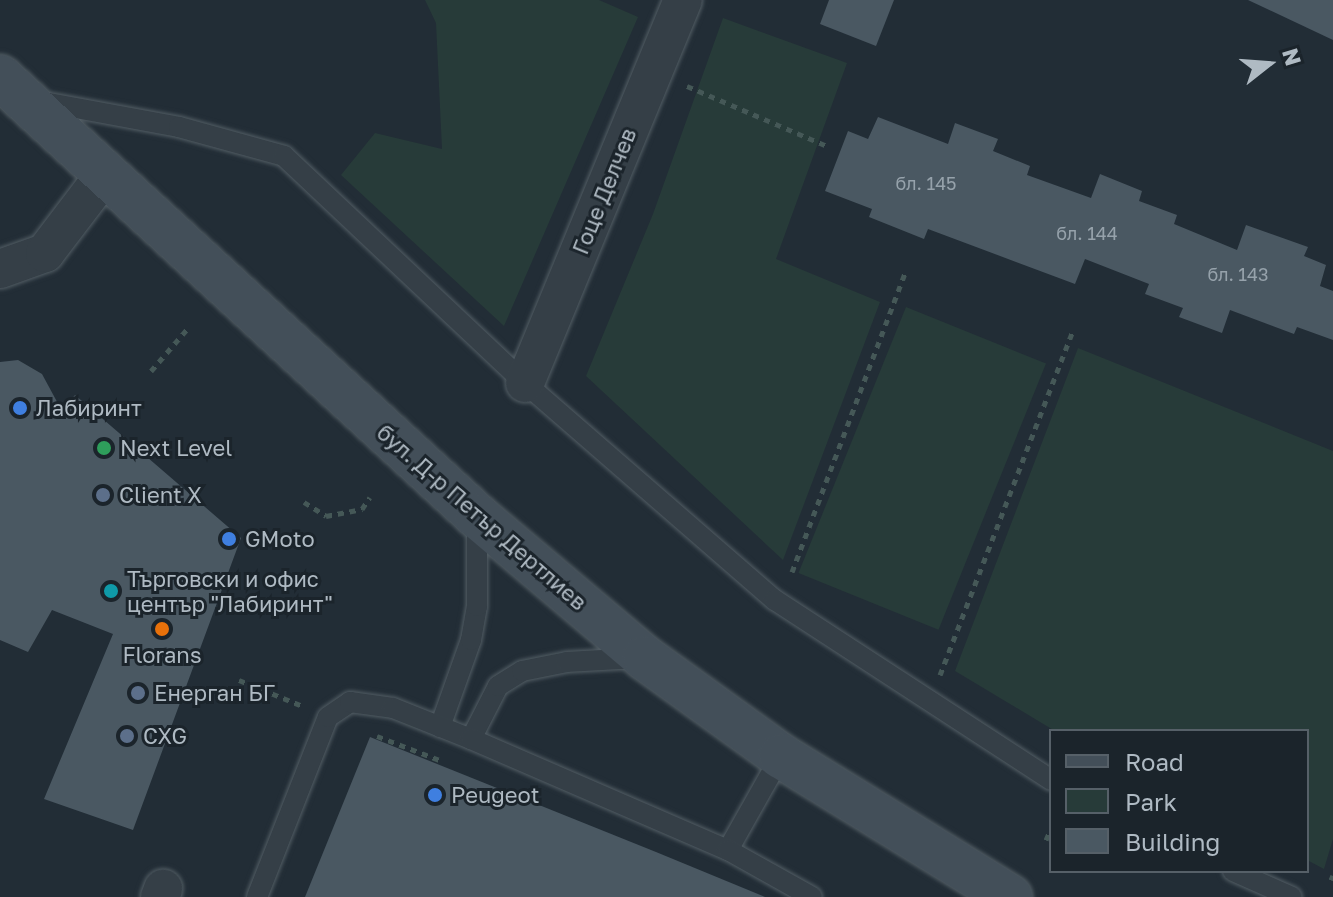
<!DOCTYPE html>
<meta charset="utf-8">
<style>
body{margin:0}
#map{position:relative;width:1333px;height:897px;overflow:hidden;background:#222d36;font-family:"Golos Text",sans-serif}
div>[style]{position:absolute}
.green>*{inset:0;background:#273b39;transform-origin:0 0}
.building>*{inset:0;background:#4a5862}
.path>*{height:5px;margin-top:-2.5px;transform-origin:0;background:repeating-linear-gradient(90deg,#455857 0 6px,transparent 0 12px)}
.roads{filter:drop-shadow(0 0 2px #525d64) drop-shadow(0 0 2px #525d64)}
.service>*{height:20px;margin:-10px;padding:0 10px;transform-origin:10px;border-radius:10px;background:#353f47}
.minor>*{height:38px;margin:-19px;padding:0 19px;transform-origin:19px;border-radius:19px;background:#353f47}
.secondary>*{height:44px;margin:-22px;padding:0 22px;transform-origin:22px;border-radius:22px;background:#434f59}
.dots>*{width:22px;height:22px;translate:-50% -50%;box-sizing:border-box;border:4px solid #1b242b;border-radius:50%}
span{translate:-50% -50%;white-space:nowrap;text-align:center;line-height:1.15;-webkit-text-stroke:6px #1b242b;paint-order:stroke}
.number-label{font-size:18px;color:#96a2ab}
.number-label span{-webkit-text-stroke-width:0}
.street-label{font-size:22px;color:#afbac3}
.poi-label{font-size:22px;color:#afbac3}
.left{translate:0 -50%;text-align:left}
.legend{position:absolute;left:1049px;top:729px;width:260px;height:144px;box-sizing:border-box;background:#1b242b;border:2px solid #566068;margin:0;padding:10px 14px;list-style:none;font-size:24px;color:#afbac3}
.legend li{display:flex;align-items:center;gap:16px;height:40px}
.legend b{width:40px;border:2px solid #566068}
.north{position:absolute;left:1229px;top:24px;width:80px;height:80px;-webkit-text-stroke:6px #1b242b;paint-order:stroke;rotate:73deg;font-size:22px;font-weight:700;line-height:32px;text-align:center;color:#afbac3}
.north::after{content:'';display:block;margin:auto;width:28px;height:36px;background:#afbac3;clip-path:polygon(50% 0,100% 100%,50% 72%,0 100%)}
</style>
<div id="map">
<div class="green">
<div style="clip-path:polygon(425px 0,599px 0,638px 17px,504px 326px,341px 175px,375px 133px,442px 149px,436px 23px)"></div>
<div style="clip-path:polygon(723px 18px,847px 63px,776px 259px,880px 302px,783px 560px,586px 376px,653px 214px)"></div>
<div style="left:906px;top:307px;width:151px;height:287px;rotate:22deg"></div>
<div style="clip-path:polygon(1078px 348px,1333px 451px,1333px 839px,1324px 869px,1307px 860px,1307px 731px,1055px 731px,955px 671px)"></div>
</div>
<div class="building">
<div style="clip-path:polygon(829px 0,894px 0,876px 46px,820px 24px)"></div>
<div style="clip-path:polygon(1248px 0,1333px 0,1333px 40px)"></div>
<div style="clip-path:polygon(878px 117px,948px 144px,955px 123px,998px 139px,993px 151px,1030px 166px,1027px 175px,1091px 198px,1100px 174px,1142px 191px,1139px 201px,1177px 215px,1174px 224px,1237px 250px,1246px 225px,1308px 247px,1304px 256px,1326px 265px,1320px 286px,1333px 291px,1333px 340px,1297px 327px,1294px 334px,1230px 310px,1222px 333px,1179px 317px,1183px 308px,1145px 294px,1149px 284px,1085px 259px,1075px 284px,928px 229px,924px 239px,869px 217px,872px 209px,825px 191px,848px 131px,868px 139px)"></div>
<div style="clip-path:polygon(18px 360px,42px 374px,62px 411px,75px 395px,241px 538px,133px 830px,44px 799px,113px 634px,52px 610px,28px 652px,0 640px,0 362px)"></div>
<div style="clip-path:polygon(370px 737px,656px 852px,765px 897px,305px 897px)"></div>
</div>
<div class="path">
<div style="left:687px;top:86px;width:155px;rotate:23.2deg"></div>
<div style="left:151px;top:371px;width:57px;rotate:-49.3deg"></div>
<div style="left:304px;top:502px;width:26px;rotate:32deg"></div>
<div style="left:326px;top:516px;width:37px;rotate:-11deg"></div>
<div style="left:362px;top:509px;width:14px;rotate:-56deg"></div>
<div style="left:792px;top:572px;width:322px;rotate:-69.3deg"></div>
<div style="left:940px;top:675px;width:370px;rotate:-68.9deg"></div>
<div style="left:239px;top:680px;width:71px;rotate:22.2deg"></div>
<div style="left:377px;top:736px;width:70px;rotate:21deg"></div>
<div style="left:1046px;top:840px;width:12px;rotate:-66deg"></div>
<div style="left:1331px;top:880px;width:5px;rotate:-68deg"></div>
</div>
<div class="roads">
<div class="service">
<div style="left:38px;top:101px;width:143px;rotate:10.4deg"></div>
<div style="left:179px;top:127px;width:109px;rotate:15.4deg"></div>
<div style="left:284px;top:156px;width:331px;rotate:43.3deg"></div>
<div style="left:525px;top:383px;width:331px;rotate:41deg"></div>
<div style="left:775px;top:600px;width:330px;rotate:33.1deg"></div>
<div style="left:440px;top:727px;width:92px;rotate:-70.4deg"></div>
<div style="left:471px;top:640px;width:35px;rotate:-80deg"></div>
<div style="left:477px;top:606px;width:86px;rotate:-90deg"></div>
<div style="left:471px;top:739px;width:59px;rotate:-63deg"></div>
<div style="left:498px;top:686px;width:28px;rotate:-32deg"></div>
<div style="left:522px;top:671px;width:46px;rotate:-11.3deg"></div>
<div style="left:567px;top:662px;width:70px;rotate:-3.3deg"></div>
<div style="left:728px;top:850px;width:108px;rotate:-60.6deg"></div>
<div style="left:1233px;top:871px;width:64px;rotate:23.8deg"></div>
<div style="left:257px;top:897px;width:193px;rotate:-68.5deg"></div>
<div style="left:328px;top:717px;width:27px;rotate:-34deg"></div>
<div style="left:350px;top:702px;width:43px;rotate:7.9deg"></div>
<div style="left:393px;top:708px;width:84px;rotate:21.7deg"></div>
<div style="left:471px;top:739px;width:280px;rotate:23.4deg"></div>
<div style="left:728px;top:850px;width:96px;rotate:29.2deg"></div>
</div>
<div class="minor">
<div style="left:0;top:269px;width:48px;rotate:-19.6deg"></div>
<div style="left:45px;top:253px;width:96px;rotate:-52.7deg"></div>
<div style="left:525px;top:383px;width:414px;rotate:-67.6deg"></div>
<div style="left:160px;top:897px;width:9px;rotate:-69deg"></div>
</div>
<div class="secondary">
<div style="left:0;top:77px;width:648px;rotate:42.62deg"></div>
<div style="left:477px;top:516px;width:220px;rotate:40.2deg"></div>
<div style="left:645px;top:658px;width:168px;rotate:35.8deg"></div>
<div style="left:781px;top:756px;width:269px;rotate:31.6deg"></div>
</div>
</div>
<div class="dots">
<div style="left:20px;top:408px;background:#3f7fe0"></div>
<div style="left:104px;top:448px;background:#2e9e5b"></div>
<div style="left:103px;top:495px;background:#5c6f8a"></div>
<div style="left:229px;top:539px;background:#3f7fe0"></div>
<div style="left:111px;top:591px;background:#0f9aa8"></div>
<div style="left:162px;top:629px;background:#e8710a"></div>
<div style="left:138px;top:693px;background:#5c6f8a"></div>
<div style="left:127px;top:736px;background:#5c6f8a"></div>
<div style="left:435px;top:795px;background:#3f7fe0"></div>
</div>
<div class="number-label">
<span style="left:926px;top:183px">бл. 145</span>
<span style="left:1087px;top:233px">бл. 144</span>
<span style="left:1238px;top:274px">бл. 143</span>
</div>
<div class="street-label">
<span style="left:604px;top:191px;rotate:-68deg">Гоце Делчев</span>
<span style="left:482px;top:517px;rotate:41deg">бул. Д-р Петър Дертлиев</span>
</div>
<div class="poi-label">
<span class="left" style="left:36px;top:408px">Лабиринт</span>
<span class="left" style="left:120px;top:448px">Next Level</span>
<span class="left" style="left:119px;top:495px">Client X</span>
<span class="left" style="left:245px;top:539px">GMoto</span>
<span class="left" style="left:127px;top:591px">Търговски и офис<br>център "Лабиринт"</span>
<span style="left:162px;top:655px">Florans</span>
<span class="left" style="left:154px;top:693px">Енерган БГ</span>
<span class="left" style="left:143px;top:736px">CXG</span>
<span class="left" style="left:451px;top:795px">Peugeot</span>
</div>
<ul class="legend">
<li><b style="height:10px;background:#434f59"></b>Road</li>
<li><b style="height:22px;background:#273b39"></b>Park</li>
<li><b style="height:22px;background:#4a5862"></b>Building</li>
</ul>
<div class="north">N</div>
</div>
